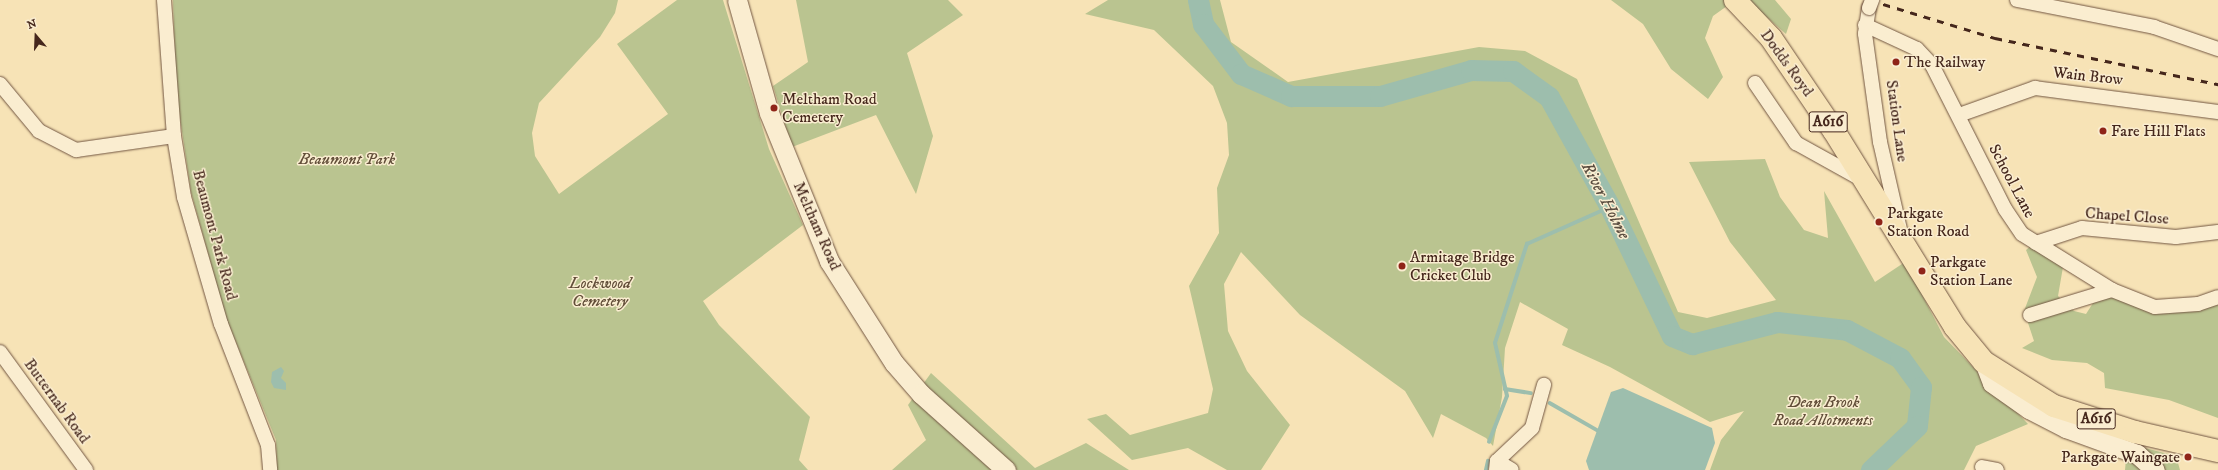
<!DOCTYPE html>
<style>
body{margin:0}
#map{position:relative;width:2218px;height:470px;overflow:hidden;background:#f7e3b6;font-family:"IM FELL DW Pica",serif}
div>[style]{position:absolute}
.green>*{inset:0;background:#bac490}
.water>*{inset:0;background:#9dbead}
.stream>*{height:3.5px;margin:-1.75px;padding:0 1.75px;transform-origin:1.75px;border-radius:1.75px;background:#9dbead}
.river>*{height:21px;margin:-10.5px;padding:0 10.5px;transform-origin:10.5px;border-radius:10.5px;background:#9dbead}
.roads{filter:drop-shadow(0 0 1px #725642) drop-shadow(0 0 1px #725642)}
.minor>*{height:14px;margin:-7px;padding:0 7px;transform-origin:7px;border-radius:7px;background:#faedd0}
.secondary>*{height:19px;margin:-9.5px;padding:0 9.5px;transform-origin:9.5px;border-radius:9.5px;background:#faedd0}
.primary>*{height:22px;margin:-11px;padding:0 11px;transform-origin:11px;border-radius:11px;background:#f7e3b6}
.rail>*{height:3px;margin-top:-1.5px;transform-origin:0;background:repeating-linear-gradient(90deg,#45271c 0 7px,transparent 0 14px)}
.bridges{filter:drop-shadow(0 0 1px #725642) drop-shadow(0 0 1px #725642)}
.minor-bridge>*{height:14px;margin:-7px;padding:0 7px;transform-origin:7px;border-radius:7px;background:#faedd0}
.dots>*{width:11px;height:11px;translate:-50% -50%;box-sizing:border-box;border:2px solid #faedd0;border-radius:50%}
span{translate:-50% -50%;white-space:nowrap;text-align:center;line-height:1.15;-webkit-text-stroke:3px #faedd0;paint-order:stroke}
.shield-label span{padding:1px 3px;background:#faedd0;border:1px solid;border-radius:3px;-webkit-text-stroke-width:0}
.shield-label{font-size:15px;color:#45271c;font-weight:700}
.poi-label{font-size:16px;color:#45271c}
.left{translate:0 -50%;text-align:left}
.right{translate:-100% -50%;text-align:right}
.street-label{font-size:16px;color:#45271c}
.park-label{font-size:16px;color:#624e39;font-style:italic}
.water-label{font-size:17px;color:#5b4d40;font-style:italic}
.north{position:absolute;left:16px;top:16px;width:40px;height:40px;-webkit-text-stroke:3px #faedd0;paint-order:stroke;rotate:341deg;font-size:11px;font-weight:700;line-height:16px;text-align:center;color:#45271c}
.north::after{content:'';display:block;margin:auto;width:14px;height:18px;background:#45271c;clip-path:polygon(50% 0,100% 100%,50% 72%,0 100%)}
</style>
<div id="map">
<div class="green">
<div style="clip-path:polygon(173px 0,618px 0,615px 13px,600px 37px,539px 103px,532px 133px,535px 156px,559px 194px,668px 114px,617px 44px,677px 0,723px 0,769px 149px,803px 225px,703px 301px,719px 325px,810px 417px,799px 460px,808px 470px,277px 470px,276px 440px,226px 318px,191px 192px,176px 91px)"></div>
<div style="clip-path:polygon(796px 0,948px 0,963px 15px,907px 53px,933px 136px,916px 194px,876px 115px,792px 147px,773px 86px,808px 62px)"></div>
<div style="clip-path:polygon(1108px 0,1220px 0,1231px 42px,1288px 82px,1479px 47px,1525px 51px,1577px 79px,1678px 312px,1707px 318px,1776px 300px,1730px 242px,1689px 162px,1765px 159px,1780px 197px,1804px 230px,1828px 238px,1824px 191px,1875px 282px,1905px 262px,1944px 337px,2028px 424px,1976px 446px,1964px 470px,1710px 470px,1721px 440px,1744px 411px,1710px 422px,1610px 367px,1562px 345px,1568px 329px,1520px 302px,1505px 348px,1502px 397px,1493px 446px,1486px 438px,1441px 414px,1433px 438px,1405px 391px,1300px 315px,1241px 252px,1224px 284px,1228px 331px,1247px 371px,1290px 425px,1261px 470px,1227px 470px,1188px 448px,1132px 460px,1087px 419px,1106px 414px,1130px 435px,1208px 413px,1213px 389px,1189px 286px,1219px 233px,1217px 188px,1229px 155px,1227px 123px,1213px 86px,1154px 30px,1085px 14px)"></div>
<div style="clip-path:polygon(1611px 0,1775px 0,1791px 19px,1786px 34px,1759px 10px,1727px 6px,1713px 16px,1705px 38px,1723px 77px,1708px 99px,1671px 69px,1643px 24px)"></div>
<div style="clip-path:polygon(2033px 244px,2063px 267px,2058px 296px,2074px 311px,2086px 314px,2093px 303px,2110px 296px,2151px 313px,2218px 305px,2218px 418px,2169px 400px,2105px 388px,2104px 373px,2087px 363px,2052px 360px,2022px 348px,2034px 341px,2024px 311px,2037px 277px,2026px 250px)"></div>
<div style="clip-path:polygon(931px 373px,1035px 468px,1086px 443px,1129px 470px,892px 470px,926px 440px,908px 405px)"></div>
<div style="clip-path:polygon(2145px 448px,2176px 456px,2180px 470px,2125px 470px,2126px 459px)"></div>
</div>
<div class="water">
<div style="clip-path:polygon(281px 367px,284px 371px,281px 378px,286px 383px,286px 390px,274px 388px,271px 382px,272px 372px)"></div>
<div style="clip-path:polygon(1623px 388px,1712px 428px,1715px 443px,1705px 470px,1589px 470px,1586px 461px,1611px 392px)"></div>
</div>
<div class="stream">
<div style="left:1505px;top:389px;width:26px;rotate:9deg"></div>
<div style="left:1550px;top:403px;width:54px;rotate:29.9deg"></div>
<div style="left:1489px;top:442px;width:49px;rotate:-68.6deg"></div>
<div style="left:1507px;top:396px;width:54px;rotate:-102.8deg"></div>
<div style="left:1495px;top:343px;width:104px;rotate:-72.1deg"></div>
<div style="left:1527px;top:244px;width:91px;rotate:-24deg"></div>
<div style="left:1486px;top:470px;width:9px;rotate:-77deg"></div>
</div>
<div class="river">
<div style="left:1198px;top:0;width:25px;rotate:78deg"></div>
<div style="left:1203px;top:24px;width:63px;rotate:52.8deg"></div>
<div style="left:1241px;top:74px;width:55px;rotate:23.7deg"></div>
<div style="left:1291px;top:96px;width:89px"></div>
<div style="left:1380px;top:96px;width:95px;rotate:-15.9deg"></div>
<div style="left:1471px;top:70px;width:42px;rotate:1.4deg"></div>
<div style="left:1513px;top:71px;width:44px;rotate:35.8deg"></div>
<div style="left:1549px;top:97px;width:126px;rotate:61deg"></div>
<div style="left:1610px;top:207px;width:143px;rotate:64.3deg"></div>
<div style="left:1672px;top:336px;width:22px;rotate:22deg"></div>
<div style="left:1692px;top:344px;width:88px;rotate:-14.5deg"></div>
<div style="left:1777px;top:322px;width:70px;rotate:6.5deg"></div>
<div style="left:1847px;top:330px;width:60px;rotate:27.8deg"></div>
<div style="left:1900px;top:358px;width:36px;rotate:54deg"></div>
<div style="left:1921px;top:387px;width:39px;rotate:96deg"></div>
<div style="left:1917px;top:426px;width:64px;rotate:136.3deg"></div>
</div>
<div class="roads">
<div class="minor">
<div style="left:164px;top:0;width:136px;rotate:85.8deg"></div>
<div style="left:174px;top:136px;width:62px;rotate:80.7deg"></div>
<div style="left:184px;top:197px;width:132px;rotate:73.8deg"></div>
<div style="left:221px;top:324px;width:130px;rotate:68.8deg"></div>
<div style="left:268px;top:445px;width:25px;rotate:85deg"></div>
<div style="left:2017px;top:0;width:140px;rotate:11.1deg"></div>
<div style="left:2154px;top:27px;width:68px;rotate:19deg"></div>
<div style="left:1869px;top:8px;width:26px;rotate:99deg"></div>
<div style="left:1865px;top:34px;width:109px;rotate:82.1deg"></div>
<div style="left:1880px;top:142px;width:89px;rotate:77.1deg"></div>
<div style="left:1865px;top:25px;width:57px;rotate:24.8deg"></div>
<div style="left:1917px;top:49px;width:22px;rotate:47deg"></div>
<div style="left:1932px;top:65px;width:161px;rotate:63.1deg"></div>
<div style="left:2005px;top:209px;width:30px;rotate:56deg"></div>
<div style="left:2022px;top:234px;width:106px;rotate:31.9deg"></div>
<div style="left:2112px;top:290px;width:46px;rotate:21.6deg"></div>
<div style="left:2155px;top:307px;width:43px;rotate:-4deg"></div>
<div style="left:2198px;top:304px;width:21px;rotate:-19deg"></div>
<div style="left:1755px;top:83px;width:73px;rotate:55.7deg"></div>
<div style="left:1796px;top:143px;width:74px;rotate:29deg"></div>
<div style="left:0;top:84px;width:61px;rotate:50.3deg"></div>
<div style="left:39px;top:131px;width:42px;rotate:27.2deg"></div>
<div style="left:76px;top:150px;width:99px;rotate:-8.1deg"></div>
<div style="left:1959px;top:115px;width:81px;rotate:-19.6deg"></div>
<div style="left:2035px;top:88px;width:185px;rotate:7.5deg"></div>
<div style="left:2036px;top:243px;width:48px;rotate:-18.1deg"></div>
<div style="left:2082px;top:228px;width:94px;rotate:5.5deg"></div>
<div style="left:2176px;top:237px;width:42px;rotate:-6.8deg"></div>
<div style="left:2030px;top:315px;width:86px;rotate:-17deg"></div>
<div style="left:0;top:352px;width:146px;rotate:53.9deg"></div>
<div style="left:1497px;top:461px;width:17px;rotate:31deg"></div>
<div style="left:1982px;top:467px;width:15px;rotate:11deg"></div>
<div style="left:1496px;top:470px;width:9px;rotate:-84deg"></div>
<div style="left:1497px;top:461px;width:48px;rotate:-43.3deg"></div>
<div style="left:1532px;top:428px;width:45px;rotate:-74.4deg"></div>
</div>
<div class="secondary">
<div style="left:737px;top:0;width:117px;rotate:74.2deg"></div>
<div style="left:769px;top:113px;width:160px;rotate:67.9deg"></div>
<div style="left:829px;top:261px;width:121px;rotate:57.5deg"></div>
<div style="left:894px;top:363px;width:41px;rotate:48.9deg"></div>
<div style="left:921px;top:394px;width:114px;rotate:41.8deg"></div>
<div style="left:1984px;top:362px;width:22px;rotate:69deg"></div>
<div style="left:1992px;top:383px;width:45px;rotate:35.1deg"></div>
<div style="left:2029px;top:409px;width:42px;rotate:27.2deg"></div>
<div style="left:2066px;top:428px;width:76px;rotate:20.1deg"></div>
<div style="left:2137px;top:454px;width:24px;rotate:42deg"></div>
</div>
<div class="primary">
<div style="left:1735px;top:0;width:52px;rotate:46.5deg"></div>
<div style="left:1771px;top:38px;width:112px;rotate:55.9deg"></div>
<div style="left:1834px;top:131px;width:230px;rotate:58.3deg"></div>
<div style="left:1955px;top:327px;width:45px;rotate:50.4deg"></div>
<div style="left:1984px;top:362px;width:83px;rotate:32.2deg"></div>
<div style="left:2054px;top:406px;width:85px;rotate:17.8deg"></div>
<div style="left:2135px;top:432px;width:85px;rotate:12.9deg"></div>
</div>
</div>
<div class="rail">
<div style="left:1870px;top:0;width:131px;rotate:16.9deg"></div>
<div style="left:1995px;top:38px;width:228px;rotate:11.7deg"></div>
</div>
<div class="bridges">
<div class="minor-bridge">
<div style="left:1869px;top:8px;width:9px;rotate:-69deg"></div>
</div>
</div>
<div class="dots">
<div style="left:1896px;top:62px;background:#8f2418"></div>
<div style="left:774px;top:108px;background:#8f2418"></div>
<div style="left:2103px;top:131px;background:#8f2418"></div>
<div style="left:1879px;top:222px;background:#8f2418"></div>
<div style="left:1402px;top:266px;background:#8f2418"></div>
<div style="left:1922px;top:271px;background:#8f2418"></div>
<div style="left:2188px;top:457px;background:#8f2418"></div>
</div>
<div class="shield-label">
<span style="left:1828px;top:122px">A616</span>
<span style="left:2096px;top:419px">A616</span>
</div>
<div class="poi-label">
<span class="left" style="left:1904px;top:62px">The Railway</span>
<span class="left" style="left:782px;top:108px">Meltham Road<br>Cemetery</span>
<span class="left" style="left:2111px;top:131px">Fare Hill Flats</span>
<span class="left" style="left:1887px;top:222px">Parkgate<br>Station Road</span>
<span class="left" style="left:1410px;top:266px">Armitage Bridge<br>Cricket Club</span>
<span class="left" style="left:1930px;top:271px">Parkgate<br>Station Lane</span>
<span class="right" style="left:2180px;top:457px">Parkgate Waingate</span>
</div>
<div class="street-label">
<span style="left:1787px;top:63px;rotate:54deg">Dodds Royd</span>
<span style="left:2088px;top:76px;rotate:6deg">Wain Brow</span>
<span style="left:1897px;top:121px;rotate:82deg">Station Lane</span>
<span style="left:2012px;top:181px;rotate:62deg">School Lane</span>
<span style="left:2127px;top:216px;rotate:4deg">Chapel Close</span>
<span style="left:817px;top:226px;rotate:66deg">Meltham Road</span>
<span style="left:215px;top:235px;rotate:75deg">Beaumont Park Road</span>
<span style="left:57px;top:401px;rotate:54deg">Butternab Road</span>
</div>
<div class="park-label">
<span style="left:347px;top:159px">Beaumont Park</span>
<span style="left:600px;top:292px">Lockwood<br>Cemetery</span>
<span style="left:1823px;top:411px">Dean Brook<br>Road Allotments</span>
</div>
<div class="water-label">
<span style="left:1605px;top:201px;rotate:62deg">River Holme</span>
</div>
<div class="north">N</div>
</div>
